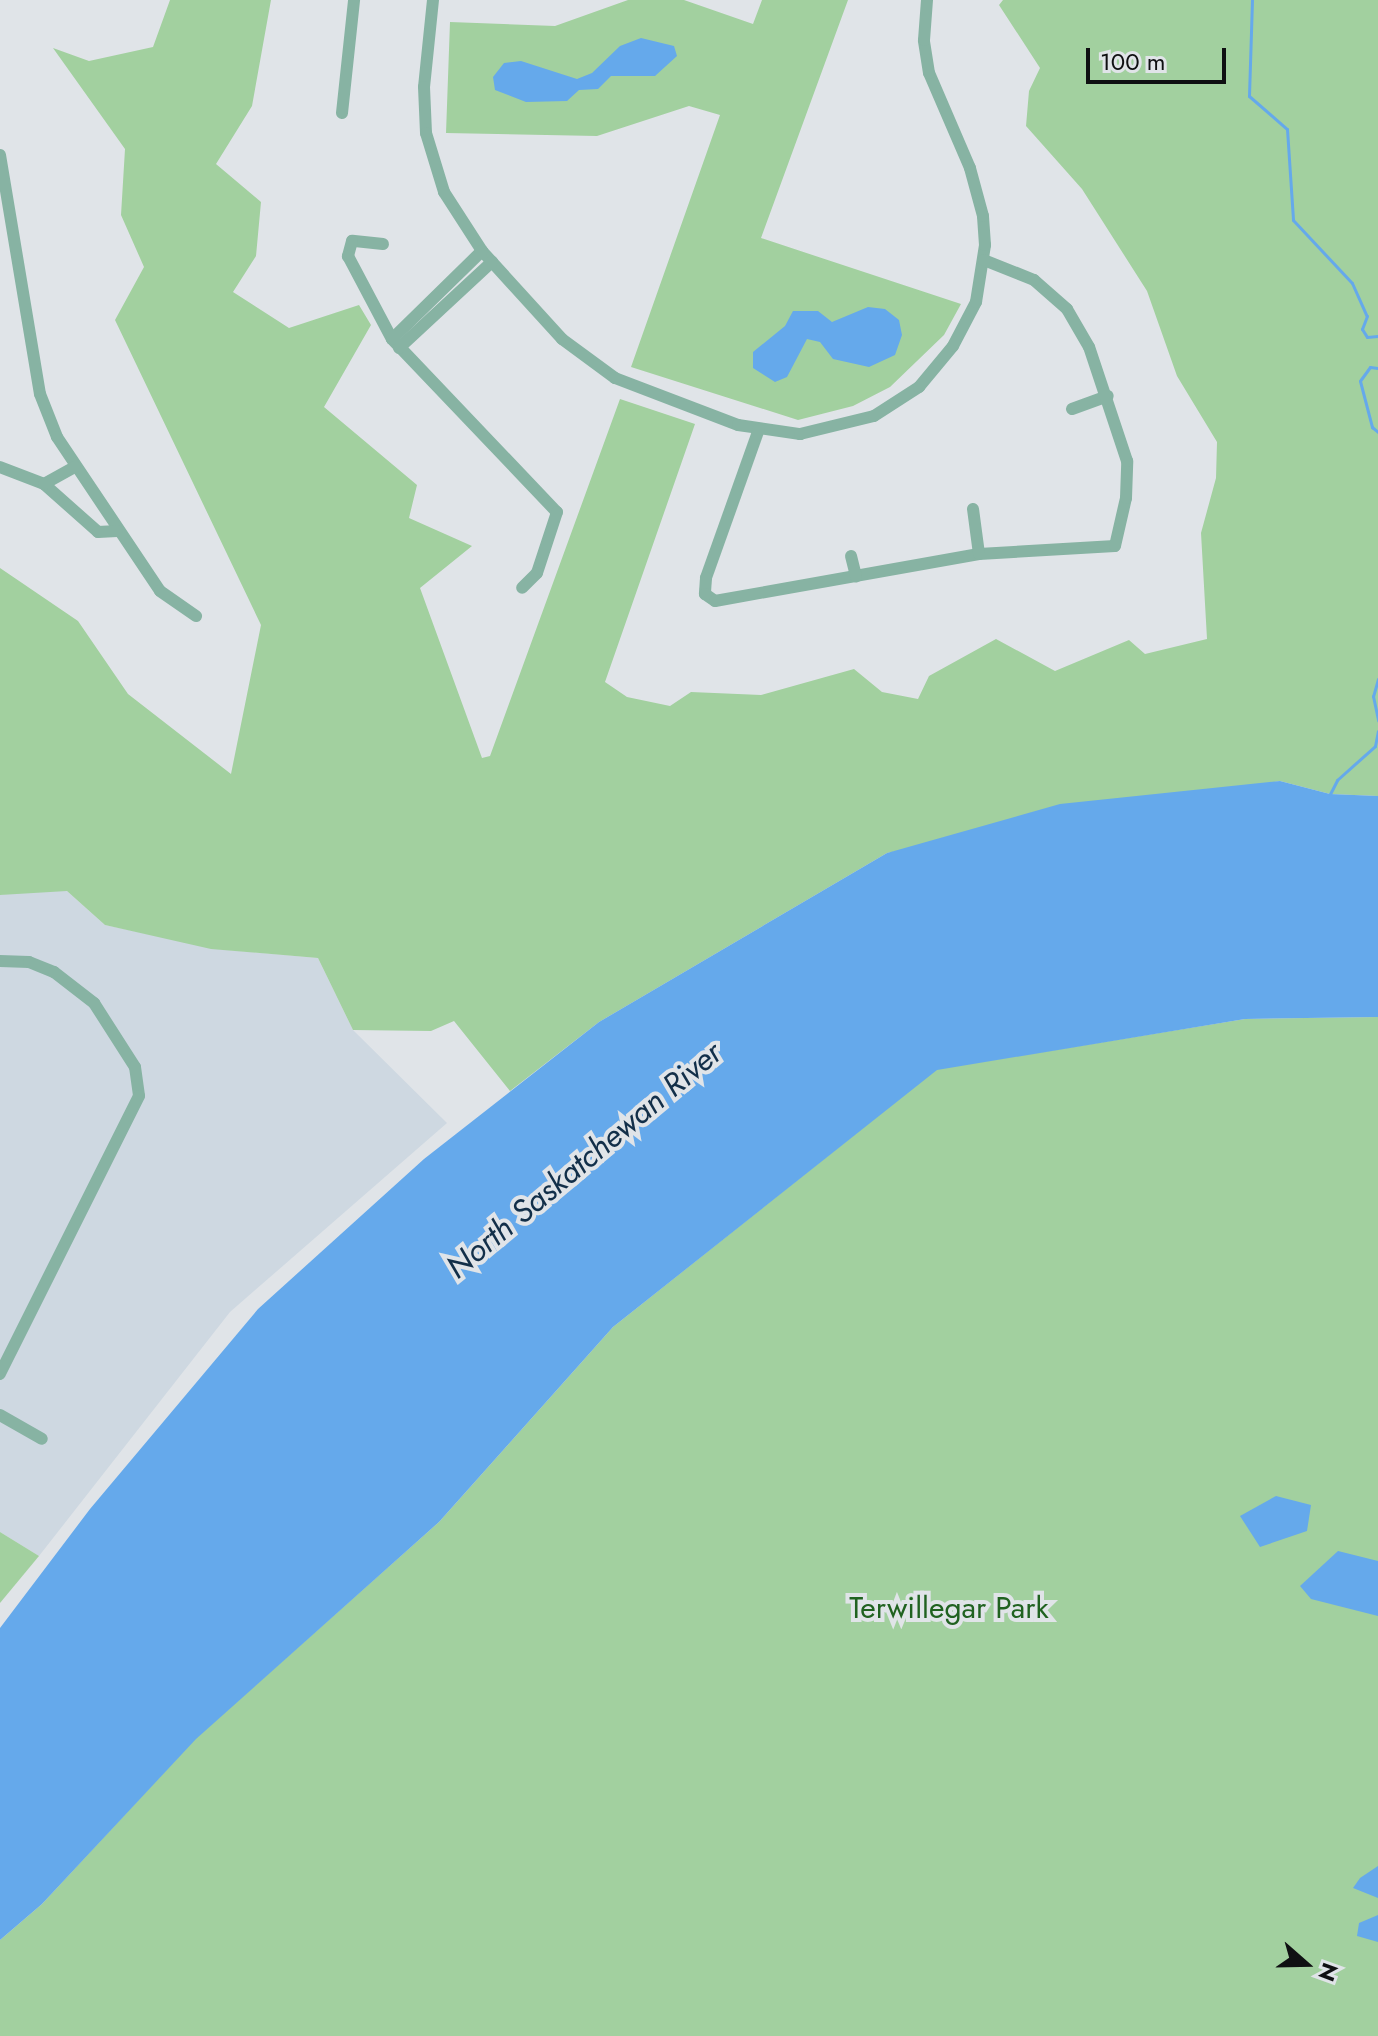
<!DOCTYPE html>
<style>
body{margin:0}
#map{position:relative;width:1378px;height:2036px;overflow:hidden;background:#e0e4e8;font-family:Jost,sans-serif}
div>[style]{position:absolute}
.built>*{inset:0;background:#ced8e1}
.green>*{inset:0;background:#a2d09f}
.water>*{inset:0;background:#65a9eb}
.stream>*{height:3px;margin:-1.5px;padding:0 1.5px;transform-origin:1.5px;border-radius:1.5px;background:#65a9eb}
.minor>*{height:12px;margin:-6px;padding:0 6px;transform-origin:6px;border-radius:6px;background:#87b3a3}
span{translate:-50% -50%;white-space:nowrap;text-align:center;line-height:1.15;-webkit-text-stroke:8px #e0e4e8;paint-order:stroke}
.park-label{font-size:30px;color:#206220}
.water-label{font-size:32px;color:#122f49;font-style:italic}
.north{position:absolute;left:1266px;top:1924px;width:80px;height:80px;-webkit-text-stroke:6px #e0e4e8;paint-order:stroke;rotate:110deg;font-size:22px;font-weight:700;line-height:32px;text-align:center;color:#0f1012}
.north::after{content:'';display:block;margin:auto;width:28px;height:36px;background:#0f1012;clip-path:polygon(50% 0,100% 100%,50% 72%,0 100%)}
.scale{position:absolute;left:1086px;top:48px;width:140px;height:36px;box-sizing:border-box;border:4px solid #0f1012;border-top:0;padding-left:10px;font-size:24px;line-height:28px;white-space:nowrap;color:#0f1012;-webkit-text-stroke:6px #e0e4e8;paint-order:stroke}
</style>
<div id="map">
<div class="built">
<div style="clip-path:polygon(33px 890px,67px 891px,105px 925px,218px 949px,318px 958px,353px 1030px,447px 1123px,230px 1312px,39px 1556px,0 1532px,0 895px)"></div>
</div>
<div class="green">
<div style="clip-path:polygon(170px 0,271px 0,252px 106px,216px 164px,261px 202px,256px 256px,233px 292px,289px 328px,359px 305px,371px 325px,324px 407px,417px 485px,409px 518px,472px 546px,420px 588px,482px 758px,490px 756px,620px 399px,695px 424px,605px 682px,627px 697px,670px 706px,691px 692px,761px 695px,854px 669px,882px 692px,918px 699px,929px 676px,996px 639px,1055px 671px,1129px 640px,1145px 654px,1207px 639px,1201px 533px,1216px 478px,1217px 442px,1177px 376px,1147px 291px,1082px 189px,1026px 126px,1029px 91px,1040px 68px,999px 5px,1003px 0,1378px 0,1378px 796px,1330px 794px,1280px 781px,887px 853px,599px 1022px,510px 1091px,454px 1021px,431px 1031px,353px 1030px,318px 958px,211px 949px,105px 925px,67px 891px,0 895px,0 568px,78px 621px,128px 694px,231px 774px,261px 625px,115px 320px,144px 267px,121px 215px,125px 149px,53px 48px,89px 61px,153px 47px)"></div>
<div style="clip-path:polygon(628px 0,684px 0,753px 24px,762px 0,848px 0,761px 238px,961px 304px,944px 335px,890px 387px,853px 406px,798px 420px,631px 367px,720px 115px,689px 106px,597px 136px,446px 133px,450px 22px,555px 26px)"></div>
<div style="clip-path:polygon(1378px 1017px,1378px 2036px,0 2036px,0 1940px,42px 1904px,195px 1739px,439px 1522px,613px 1327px,937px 1069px,1245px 1019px)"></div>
<div style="clip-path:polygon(0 1532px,39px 1556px,0 1603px)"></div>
</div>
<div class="water">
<div style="clip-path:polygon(641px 38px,674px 46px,677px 56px,655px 76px,611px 76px,598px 89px,579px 90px,567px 101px,526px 102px,495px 90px,493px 77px,504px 63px,521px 61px,577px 79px,592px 73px,620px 46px)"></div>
<div style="clip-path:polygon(868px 307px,885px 309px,899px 320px,902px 335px,895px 355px,869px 367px,833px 359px,820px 342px,807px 339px,787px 377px,775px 382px,753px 368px,753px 352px,785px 326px,793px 311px,818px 311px,832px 322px)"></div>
<div style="clip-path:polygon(1280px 781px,1330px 794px,1378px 796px,1378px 1017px,1245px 1019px,937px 1070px,613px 1327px,439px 1522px,196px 1739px,42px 1904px,0 1940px,0 1628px,90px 1509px,258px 1309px,424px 1159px,599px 1022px,887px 853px,1060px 804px)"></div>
<div style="clip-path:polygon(1276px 1496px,1311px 1505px,1307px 1531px,1260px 1547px,1240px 1516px)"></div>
<div style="clip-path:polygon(1338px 1551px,1378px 1561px,1378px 1616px,1311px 1599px,1300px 1586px)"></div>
<div style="clip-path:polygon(1378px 1866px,1378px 1898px,1353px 1888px,1360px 1878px)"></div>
<div style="clip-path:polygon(1378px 1915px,1378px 1942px,1357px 1936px,1359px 1923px)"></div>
</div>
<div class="stream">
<div style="left:1252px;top:0;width:96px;rotate:91.8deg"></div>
<div style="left:1249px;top:96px;width:50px;rotate:41deg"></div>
<div style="left:1287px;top:129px;width:91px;rotate:86.2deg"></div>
<div style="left:1293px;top:220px;width:86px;rotate:46.9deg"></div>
<div style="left:1352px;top:283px;width:36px;rotate:66deg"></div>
<div style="left:1367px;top:316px;width:14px;rotate:111deg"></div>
<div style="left:1362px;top:329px;width:9px;rotate:58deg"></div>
<div style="left:1367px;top:337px;width:11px;rotate:-5deg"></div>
<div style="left:1378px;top:368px;width:8px;rotate:-173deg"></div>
<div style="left:1370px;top:367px;width:17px;rotate:126deg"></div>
<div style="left:1360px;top:381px;width:48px;rotate:75.4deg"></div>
<div style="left:1372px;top:427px;width:8px;rotate:40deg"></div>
<div style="left:1378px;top:679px;width:18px;rotate:106deg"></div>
<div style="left:1373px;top:696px;width:25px;rotate:78deg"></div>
<div style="left:1330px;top:794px;width:16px;rotate:-63deg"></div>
<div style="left:1337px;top:780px;width:51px;rotate:-41.8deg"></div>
<div style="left:1375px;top:746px;width:15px;rotate:-79deg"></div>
</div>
<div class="minor">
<div style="left:433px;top:0;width:87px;rotate:95.9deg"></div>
<div style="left:424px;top:87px;width:46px;rotate:87.5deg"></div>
<div style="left:426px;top:133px;width:62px;rotate:73deg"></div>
<div style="left:444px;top:192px;width:70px;rotate:57.2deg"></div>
<div style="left:482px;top:251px;width:119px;rotate:47.7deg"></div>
<div style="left:562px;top:339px;width:66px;rotate:36.3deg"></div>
<div style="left:615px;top:378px;width:132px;rotate:20.9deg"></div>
<div style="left:738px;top:425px;width:63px;rotate:8.3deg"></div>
<div style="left:800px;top:434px;width:76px;rotate:-13.7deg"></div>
<div style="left:874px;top:416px;width:54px;rotate:-32.8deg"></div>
<div style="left:919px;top:387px;width:53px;rotate:-50.3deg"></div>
<div style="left:953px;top:346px;width:50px;rotate:-62.4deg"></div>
<div style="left:976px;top:302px;width:58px;rotate:-81deg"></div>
<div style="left:985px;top:245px;width:29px;rotate:-94deg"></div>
<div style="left:983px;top:216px;width:50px;rotate:-105.2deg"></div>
<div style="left:970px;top:168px;width:103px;rotate:-113.3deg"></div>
<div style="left:929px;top:73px;width:33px;rotate:-99deg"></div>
<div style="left:924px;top:40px;width:40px;rotate:-85.7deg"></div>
<div style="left:342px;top:113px;width:114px;rotate:-83.9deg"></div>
<div style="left:0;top:155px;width:242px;rotate:80.5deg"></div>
<div style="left:40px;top:394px;width:46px;rotate:68.4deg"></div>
<div style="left:57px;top:437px;width:185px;rotate:56.2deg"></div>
<div style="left:160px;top:591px;width:44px;rotate:34.8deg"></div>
<div style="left:383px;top:244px;width:31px;rotate:-174deg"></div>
<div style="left:352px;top:241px;width:16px;rotate:105deg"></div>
<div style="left:348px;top:256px;width:94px;rotate:62.1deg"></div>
<div style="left:392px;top:339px;width:239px;rotate:46.4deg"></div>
<div style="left:557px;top:512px;width:64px;rotate:108.2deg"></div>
<div style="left:537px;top:573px;width:21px;rotate:135deg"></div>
<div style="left:392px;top:339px;width:126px;rotate:-44.4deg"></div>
<div style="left:399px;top:348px;width:127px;rotate:-42.8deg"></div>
<div style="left:1072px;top:409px;width:38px;rotate:-20deg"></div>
<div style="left:759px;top:429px;width:158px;rotate:109.6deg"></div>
<div style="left:706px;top:578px;width:16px;rotate:94deg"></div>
<div style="left:705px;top:594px;width:12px;rotate:35deg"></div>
<div style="left:715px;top:601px;width:268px;rotate:-10.1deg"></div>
<div style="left:979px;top:554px;width:136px;rotate:-3.4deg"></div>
<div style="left:1115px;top:546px;width:49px;rotate:-77.1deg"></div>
<div style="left:1126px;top:498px;width:37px;rotate:-88deg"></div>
<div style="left:1127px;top:461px;width:120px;rotate:-108.4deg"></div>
<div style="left:1089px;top:347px;width:44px;rotate:-120.1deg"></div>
<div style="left:1067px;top:309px;width:44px;rotate:-138.7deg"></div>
<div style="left:1034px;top:280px;width:54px;rotate:-158.2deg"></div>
<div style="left:0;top:467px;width:47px;rotate:21.1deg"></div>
<div style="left:44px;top:484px;width:72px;rotate:41.6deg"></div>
<div style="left:98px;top:532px;width:19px;rotate:-3deg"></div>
<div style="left:44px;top:484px;width:35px;rotate:-29deg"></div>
<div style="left:973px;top:509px;width:45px;rotate:82.4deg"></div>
<div style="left:851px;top:556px;width:21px;rotate:76deg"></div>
<div style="left:0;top:961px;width:29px;rotate:2deg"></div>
<div style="left:29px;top:962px;width:27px;rotate:22deg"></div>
<div style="left:54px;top:972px;width:51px;rotate:37.8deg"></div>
<div style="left:94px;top:1003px;width:76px;rotate:57.4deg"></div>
<div style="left:135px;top:1067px;width:29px;rotate:82deg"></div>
<div style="left:139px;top:1096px;width:311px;rotate:116.6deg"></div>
<div style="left:0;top:1415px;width:48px;rotate:29.7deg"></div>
</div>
<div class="park-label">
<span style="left:949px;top:1608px">Terwillegar Park</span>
</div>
<div class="water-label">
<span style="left:584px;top:1160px;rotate:-40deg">North Saskatchewan River</span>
</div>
<div class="north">N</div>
<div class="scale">100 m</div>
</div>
